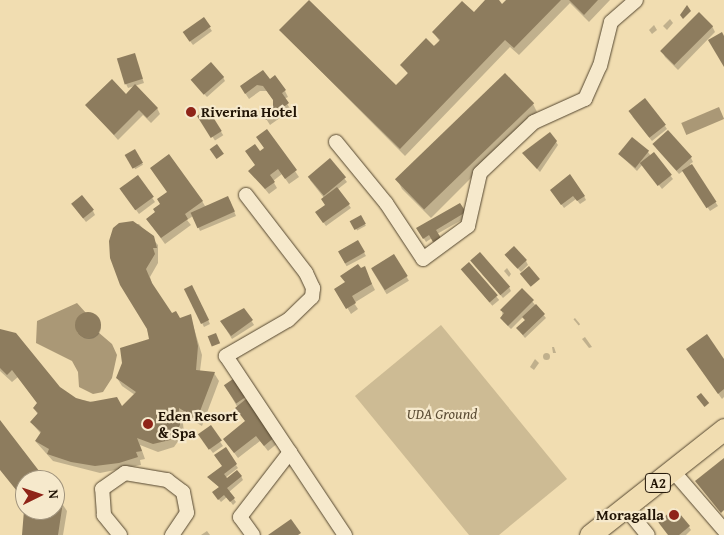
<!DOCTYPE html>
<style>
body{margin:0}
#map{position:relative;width:724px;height:535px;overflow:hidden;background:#f1ddb1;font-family:"Gentium Book Plus",serif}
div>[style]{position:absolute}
.green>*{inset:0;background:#cdbb94}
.water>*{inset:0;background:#aa9876;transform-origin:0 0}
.shadow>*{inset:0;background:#0003;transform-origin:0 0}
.round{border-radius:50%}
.building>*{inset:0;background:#8d7c5e;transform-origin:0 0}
.roads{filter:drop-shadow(0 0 1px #54462f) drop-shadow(0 0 1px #54462f)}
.minor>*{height:14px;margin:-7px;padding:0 7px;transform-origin:7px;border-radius:7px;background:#f6e9cc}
.highway>*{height:21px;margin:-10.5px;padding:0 10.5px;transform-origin:10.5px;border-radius:10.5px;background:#f1ddb1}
.dots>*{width:14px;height:14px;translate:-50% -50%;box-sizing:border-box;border:2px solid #f6e9cc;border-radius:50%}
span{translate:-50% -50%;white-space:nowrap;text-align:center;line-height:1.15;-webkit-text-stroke:4.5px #f6e9cc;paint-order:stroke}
.shield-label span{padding:1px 4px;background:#f6e9cc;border:1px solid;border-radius:4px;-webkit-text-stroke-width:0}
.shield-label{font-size:14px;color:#201304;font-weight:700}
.poi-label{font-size:15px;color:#201304;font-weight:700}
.left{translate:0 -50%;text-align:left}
.right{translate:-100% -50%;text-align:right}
.park-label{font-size:15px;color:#5d4e36;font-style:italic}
.north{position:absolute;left:15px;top:470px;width:50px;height:50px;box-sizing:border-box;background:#f6e9cc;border:1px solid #a0937c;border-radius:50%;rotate:86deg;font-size:14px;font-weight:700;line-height:20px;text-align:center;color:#201304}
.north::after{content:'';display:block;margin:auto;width:18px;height:22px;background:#8f2418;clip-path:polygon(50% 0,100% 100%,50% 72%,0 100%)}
</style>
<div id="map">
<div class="green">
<div style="clip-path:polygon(441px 325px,567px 479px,499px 535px,469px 535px,355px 396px)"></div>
</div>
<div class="water">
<div style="left:719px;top:107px;width:13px;height:41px;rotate:67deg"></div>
<div style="clip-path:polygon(77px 303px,86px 313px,76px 320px,77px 332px,88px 338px,98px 332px,112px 344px,117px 355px,112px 378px,103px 392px,93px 394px,79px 387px,78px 372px,72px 361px,36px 343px,37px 321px)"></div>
</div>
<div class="shadow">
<div style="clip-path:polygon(487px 0,497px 0,502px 5px,508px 0,610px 0,589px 22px,570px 3px,519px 55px,510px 47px,405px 156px,280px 30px,396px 87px,408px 74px,402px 65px,440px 42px,434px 33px,474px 14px)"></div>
<div style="clip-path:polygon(670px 19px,673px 23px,667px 30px,663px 26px)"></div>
<div style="clip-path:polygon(654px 25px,657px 30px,652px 34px,649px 30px)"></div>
<div style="clip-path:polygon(712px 26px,715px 32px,678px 70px,665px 57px,662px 51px)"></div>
<div style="clip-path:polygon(210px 28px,212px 31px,193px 45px,186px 36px)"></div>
<div style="clip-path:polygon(134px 54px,144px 83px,128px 88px,126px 84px)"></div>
<div style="clip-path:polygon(223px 77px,225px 81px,207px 97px,195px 84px)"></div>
<div style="clip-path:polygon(269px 81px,285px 91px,288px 97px,284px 99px,291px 110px,270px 125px,263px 114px,274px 107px,274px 101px,267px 91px,260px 91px,249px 99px,241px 87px)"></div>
<div style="clip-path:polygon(126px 96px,157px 108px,160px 114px,151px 123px,143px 115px,118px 140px,87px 105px)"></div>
<div style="clip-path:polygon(533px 104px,537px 112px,431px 218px,402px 189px,398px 181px)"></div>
<div style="left:207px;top:110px;width:30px;height:10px;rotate:57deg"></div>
<div style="clip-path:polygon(632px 116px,665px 126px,667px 129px,652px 141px)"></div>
<div style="clip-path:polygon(267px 130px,299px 177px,289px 184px,282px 174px,273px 181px,277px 188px,269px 194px,250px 171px,257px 166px,260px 153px,265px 148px)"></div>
<div style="clip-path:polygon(556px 142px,558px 145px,540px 172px,526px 157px)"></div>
<div style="clip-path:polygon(656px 148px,691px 158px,693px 162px,690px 164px,718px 206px,710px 211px,683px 171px,679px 174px)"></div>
<div style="left:135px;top:151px;width:16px;height:9px;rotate:60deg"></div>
<div style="clip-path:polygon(648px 152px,651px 156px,654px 154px,673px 179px,662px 189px,643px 164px,637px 171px,619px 154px)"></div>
<div style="clip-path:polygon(330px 159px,347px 182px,338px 189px,351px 208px,326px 226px,319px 216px,326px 205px,324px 198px,310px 180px)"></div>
<div style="clip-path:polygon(137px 176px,155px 202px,139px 214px,123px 192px)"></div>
<div style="clip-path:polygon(554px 194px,584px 196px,586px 200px,580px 204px,576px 199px,564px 208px)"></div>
<div style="clip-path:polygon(202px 201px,205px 206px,230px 201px,236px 216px,200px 231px,193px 216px,187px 220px,191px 225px,165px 244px,147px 219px)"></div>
<div style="clip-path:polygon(459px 204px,467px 217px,437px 234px,442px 242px,436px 245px,432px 238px,426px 242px,418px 229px)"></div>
<div style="clip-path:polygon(75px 208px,93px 211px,95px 215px,86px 222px)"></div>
<div style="left:361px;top:217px;width:10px;height:10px;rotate:61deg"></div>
<div style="clip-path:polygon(139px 224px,158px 245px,158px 263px,150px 277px,154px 289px,172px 315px,179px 320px,190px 315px,202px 355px,200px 371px,214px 373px,219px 381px,202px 426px,182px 414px,184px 433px,174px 447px,158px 452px,140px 445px,145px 459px,140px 460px,141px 465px,100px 473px,53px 461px,36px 442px,41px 434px,31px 422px,38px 415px,34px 408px,38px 404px,18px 377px,12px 382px,0 371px,0 330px,59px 388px,76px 399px,122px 407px,135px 395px,122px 386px,117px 378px,150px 340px,120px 225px)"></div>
<div style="left:358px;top:241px;width:17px;height:22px;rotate:62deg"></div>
<div style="left:394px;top:256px;width:29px;height:26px;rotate:59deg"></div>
<div style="clip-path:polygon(509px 259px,526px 261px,528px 265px,521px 272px)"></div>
<div style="left:469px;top:264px;width:47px;height:9px;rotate:50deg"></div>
<div style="clip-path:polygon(474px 264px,509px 287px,511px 291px,503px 298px)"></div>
<div style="clip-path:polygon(507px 268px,511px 274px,509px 277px,504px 271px)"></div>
<div style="clip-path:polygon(367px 274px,375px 290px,354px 303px,358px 309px,351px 314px,336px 289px)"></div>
<div style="clip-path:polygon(522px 289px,546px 318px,525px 338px,520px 332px,526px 321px,523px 317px,511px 329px,503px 321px,502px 310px)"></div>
<div style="clip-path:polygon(194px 290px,210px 324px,204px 327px,202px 323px)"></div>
<div style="left:244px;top:309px;width:19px;height:26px;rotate:58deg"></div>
<div class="round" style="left:77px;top:315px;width:24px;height:24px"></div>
<div style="left:575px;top:318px;width:8px;height:2px;rotate:50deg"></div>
<div style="clip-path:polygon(585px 337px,592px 347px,589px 348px,582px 339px)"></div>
<div style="clip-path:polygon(552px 347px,554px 347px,556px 353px,553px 353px)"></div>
<div class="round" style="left:542.5px;top:352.5px;width:7px;height:7px"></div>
<div style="clip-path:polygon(691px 355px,724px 361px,724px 397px,722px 399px)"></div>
<div style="clip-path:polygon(535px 359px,539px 363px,534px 370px,530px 367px)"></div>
<div style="clip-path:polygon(232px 381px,278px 443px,268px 451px,260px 441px,238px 458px,224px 439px,246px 422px,227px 389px)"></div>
<div style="clip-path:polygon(210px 427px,223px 446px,213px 453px,202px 439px)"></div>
<div style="clip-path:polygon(225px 449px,238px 468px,225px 478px,227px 480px,241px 476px,243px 480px,229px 492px,236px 502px,233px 505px,227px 497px,221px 502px,216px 496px,220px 488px,208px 477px,223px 466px)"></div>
<div style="clip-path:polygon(55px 493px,67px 511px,63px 535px,23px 535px,25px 507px,25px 510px,55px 510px)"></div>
<div style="clip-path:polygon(689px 527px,691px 530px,686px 535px,669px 535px)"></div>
<div style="clip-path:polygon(207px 531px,210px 535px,201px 535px)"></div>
</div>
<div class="building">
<div style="clip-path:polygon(309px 0,396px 85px,408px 73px,400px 65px,426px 38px,434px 46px,440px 40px,432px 32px,462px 1px,474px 12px,485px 0,499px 0,502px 4px,506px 0,561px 0,514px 48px,505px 40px,400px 149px,279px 30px)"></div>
<div style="clip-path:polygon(569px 0,598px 0,584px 15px)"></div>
<div style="clip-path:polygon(687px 5px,691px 11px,683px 19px,680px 15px)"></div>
<div style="left:699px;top:12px;width:20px;height:55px;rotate:45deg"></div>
<div style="left:204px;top:17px;width:12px;height:26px;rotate:55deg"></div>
<div style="clip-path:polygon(722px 32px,724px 36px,724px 67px,708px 40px)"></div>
<div style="left:135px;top:53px;width:27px;height:19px;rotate:73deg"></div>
<div style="left:211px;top:62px;width:20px;height:27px;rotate:49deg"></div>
<div style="clip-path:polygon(263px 70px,270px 79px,275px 75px,286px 90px,282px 93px,289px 103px,266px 120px,262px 114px,273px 106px,273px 100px,263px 86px,257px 85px,245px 94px,240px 86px)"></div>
<div style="left:505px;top:73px;width:42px;height:153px;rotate:46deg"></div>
<div style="clip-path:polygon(112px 79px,126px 94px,135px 84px,158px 108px,147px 118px,139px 110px,114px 135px,85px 105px)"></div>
<div style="left:645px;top:98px;width:34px;height:21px;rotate:52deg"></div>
<div style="left:208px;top:109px;width:26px;height:13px;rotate:58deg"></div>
<div style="clip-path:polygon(267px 129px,297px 170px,285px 179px,278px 169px,270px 175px,275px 182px,265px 189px,248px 171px,255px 165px,245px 151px,255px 144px,260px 151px,264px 148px,256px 137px)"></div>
<div style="left:668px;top:130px;width:36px;height:21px;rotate:48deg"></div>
<div style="clip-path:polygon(550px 132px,557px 141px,537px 169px,522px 153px)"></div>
<div style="left:632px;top:137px;width:22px;height:22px;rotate:39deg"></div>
<div style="left:217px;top:144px;width:12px;height:9px;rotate:55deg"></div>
<div style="left:135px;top:149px;width:16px;height:12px;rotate:60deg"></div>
<div style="left:654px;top:152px;width:29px;height:18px;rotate:52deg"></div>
<div style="clip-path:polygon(169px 154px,203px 201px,185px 214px,188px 219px,161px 238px,146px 219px,155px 212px,153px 209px,160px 204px,157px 199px,167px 192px,150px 168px)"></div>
<div style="left:330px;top:158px;width:25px;height:29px;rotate:50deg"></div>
<div style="left:692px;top:164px;width:45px;height:12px;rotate:57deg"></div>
<div style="clip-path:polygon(570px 174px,585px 196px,577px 201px,573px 196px,561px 205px,550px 190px)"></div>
<div style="left:138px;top:175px;width:27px;height:23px;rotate:54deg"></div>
<div style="clip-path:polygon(337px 187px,350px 204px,323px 223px,315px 212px,325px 205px,321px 199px)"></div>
<div style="left:82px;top:195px;width:19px;height:14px;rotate:51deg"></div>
<div style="left:228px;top:196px;width:17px;height:41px;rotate:66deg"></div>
<div style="clip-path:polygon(460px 203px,466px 212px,436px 230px,441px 238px,433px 242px,429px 235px,423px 239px,416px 228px)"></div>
<div style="left:361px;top:215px;width:10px;height:13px;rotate:61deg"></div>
<div style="clip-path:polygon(133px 221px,154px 236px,157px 248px,153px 248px,155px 254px,146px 269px,152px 283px,172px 313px,176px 311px,180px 318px,191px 314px,198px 346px,196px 370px,215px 372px,197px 419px,179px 408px,180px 425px,170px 440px,153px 444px,137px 438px,142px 451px,136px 452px,138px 457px,119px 463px,95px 466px,71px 462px,47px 454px,49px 449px,35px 441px,41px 432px,30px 422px,38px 413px,33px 408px,37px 403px,12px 370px,7px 375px,0 368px,0 329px,16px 333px,60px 387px,76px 398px,90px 402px,117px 397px,122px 406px,136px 392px,116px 378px,122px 363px,120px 348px,149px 339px,147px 329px,120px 285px,110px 258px,109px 241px,113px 228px,119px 223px)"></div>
<div style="left:358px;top:240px;width:14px;height:23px;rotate:60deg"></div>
<div style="left:514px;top:246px;width:19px;height:13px;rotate:47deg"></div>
<div style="left:480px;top:252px;width:46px;height:13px;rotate:49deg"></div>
<div style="left:394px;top:254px;width:26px;height:27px;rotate:58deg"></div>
<div style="left:469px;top:262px;width:44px;height:11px;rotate:49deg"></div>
<div style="clip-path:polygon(358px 264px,361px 268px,365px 266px,372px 284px,352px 296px,356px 303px,346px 309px,334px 289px,345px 282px,340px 276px)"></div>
<div style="left:529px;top:266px;width:17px;height:12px;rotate:50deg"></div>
<div style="left:192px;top:285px;width:39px;height:9px;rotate:64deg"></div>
<div style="clip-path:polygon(522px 288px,534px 300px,508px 326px,500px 318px,504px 313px,500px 310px)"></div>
<div style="clip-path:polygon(536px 304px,545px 314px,523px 335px,516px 328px,525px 320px,522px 317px)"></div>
<div style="clip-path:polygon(244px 308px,253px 320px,231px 336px,220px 321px)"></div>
<div class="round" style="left:75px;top:312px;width:26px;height:26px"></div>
<div style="left:216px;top:333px;width:11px;height:9px;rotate:68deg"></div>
<div style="clip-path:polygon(707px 334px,724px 359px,724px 389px,718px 394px,686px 349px)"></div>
<div style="left:233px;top:379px;width:22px;height:11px;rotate:56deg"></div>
<div style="left:701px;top:393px;width:13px;height:6px;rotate:51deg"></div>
<div style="clip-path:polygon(246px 399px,276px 436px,264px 446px,256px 436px,234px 453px,223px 439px,245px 421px,235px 408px)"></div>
<div style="clip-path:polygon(0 420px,46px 480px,25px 480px,25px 501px,0 470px)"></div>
<div style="left:211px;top:425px;width:19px;height:16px;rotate:55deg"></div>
<div style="clip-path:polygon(226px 447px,237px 464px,224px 474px,227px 478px,237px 470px,242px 476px,227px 488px,235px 498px,230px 502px,224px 495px,218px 500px,212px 492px,219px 487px,207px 477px,222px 466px,214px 455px)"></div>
<div style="clip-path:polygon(724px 458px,724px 510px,721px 513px,695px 481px)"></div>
<div style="clip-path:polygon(55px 491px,63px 502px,58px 535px,22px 535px,24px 510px,55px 510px)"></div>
<div style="clip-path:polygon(675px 508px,690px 526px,679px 535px,668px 535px,658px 522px)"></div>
<div style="clip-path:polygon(291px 519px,301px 533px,298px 535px,268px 535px)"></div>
</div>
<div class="roads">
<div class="minor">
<div style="left:336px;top:142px;width:79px;rotate:50.7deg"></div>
<div style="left:386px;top:203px;width:67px;rotate:56.5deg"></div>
<div style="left:423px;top:259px;width:56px;rotate:-36.3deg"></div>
<div style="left:468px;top:226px;width:54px;rotate:-77.2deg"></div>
<div style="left:480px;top:173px;width:74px;rotate:-43.4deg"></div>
<div style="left:534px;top:122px;width:56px;rotate:-24.3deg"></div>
<div style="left:585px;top:99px;width:36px;rotate:-66deg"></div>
<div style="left:600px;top:66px;width:45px;rotate:-76deg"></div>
<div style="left:611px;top:22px;width:33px;rotate:-41deg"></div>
<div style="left:246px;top:195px;width:98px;rotate:52.4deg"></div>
<div style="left:306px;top:273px;width:17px;rotate:65deg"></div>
<div style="left:313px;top:288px;width:9px;rotate:96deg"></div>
<div style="left:312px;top:297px;width:33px;rotate:136deg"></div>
<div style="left:288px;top:320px;width:72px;rotate:149.9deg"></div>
<div style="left:226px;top:356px;width:215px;rotate:56.4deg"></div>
<div style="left:673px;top:471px;width:78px;rotate:49.2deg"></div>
<div style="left:625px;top:507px;width:36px;rotate:51deg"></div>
<div style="left:120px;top:535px;width:26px;rotate:-129deg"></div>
<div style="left:104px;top:515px;width:26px;rotate:-94deg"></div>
<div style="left:102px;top:489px;width:28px;rotate:-35deg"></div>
<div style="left:125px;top:473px;width:43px;rotate:9.5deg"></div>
<div style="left:167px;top:480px;width:20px;rotate:37deg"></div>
<div style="left:183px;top:492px;width:21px;rotate:79deg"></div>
<div style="left:187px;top:513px;width:27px;rotate:124deg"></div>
<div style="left:253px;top:535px;width:22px;rotate:-126deg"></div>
<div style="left:240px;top:517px;width:82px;rotate:-52.4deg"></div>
</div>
<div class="highway">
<div style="left:590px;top:535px;width:171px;rotate:-38.3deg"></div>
</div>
</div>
<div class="dots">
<div style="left:191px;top:112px;background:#8f2418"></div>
<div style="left:148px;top:424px;background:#8f2418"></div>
<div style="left:674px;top:515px;background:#8f2418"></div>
</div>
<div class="shield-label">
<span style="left:658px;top:483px">A2</span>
</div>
<div class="poi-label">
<span class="left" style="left:201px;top:112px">Riverina Hotel</span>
<span class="left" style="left:158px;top:424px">Eden Resort<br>&amp; Spa</span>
<span class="right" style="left:664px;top:515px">Moragalla</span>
</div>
<div class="park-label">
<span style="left:442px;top:414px">UDA Ground</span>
</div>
<div class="north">N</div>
</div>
